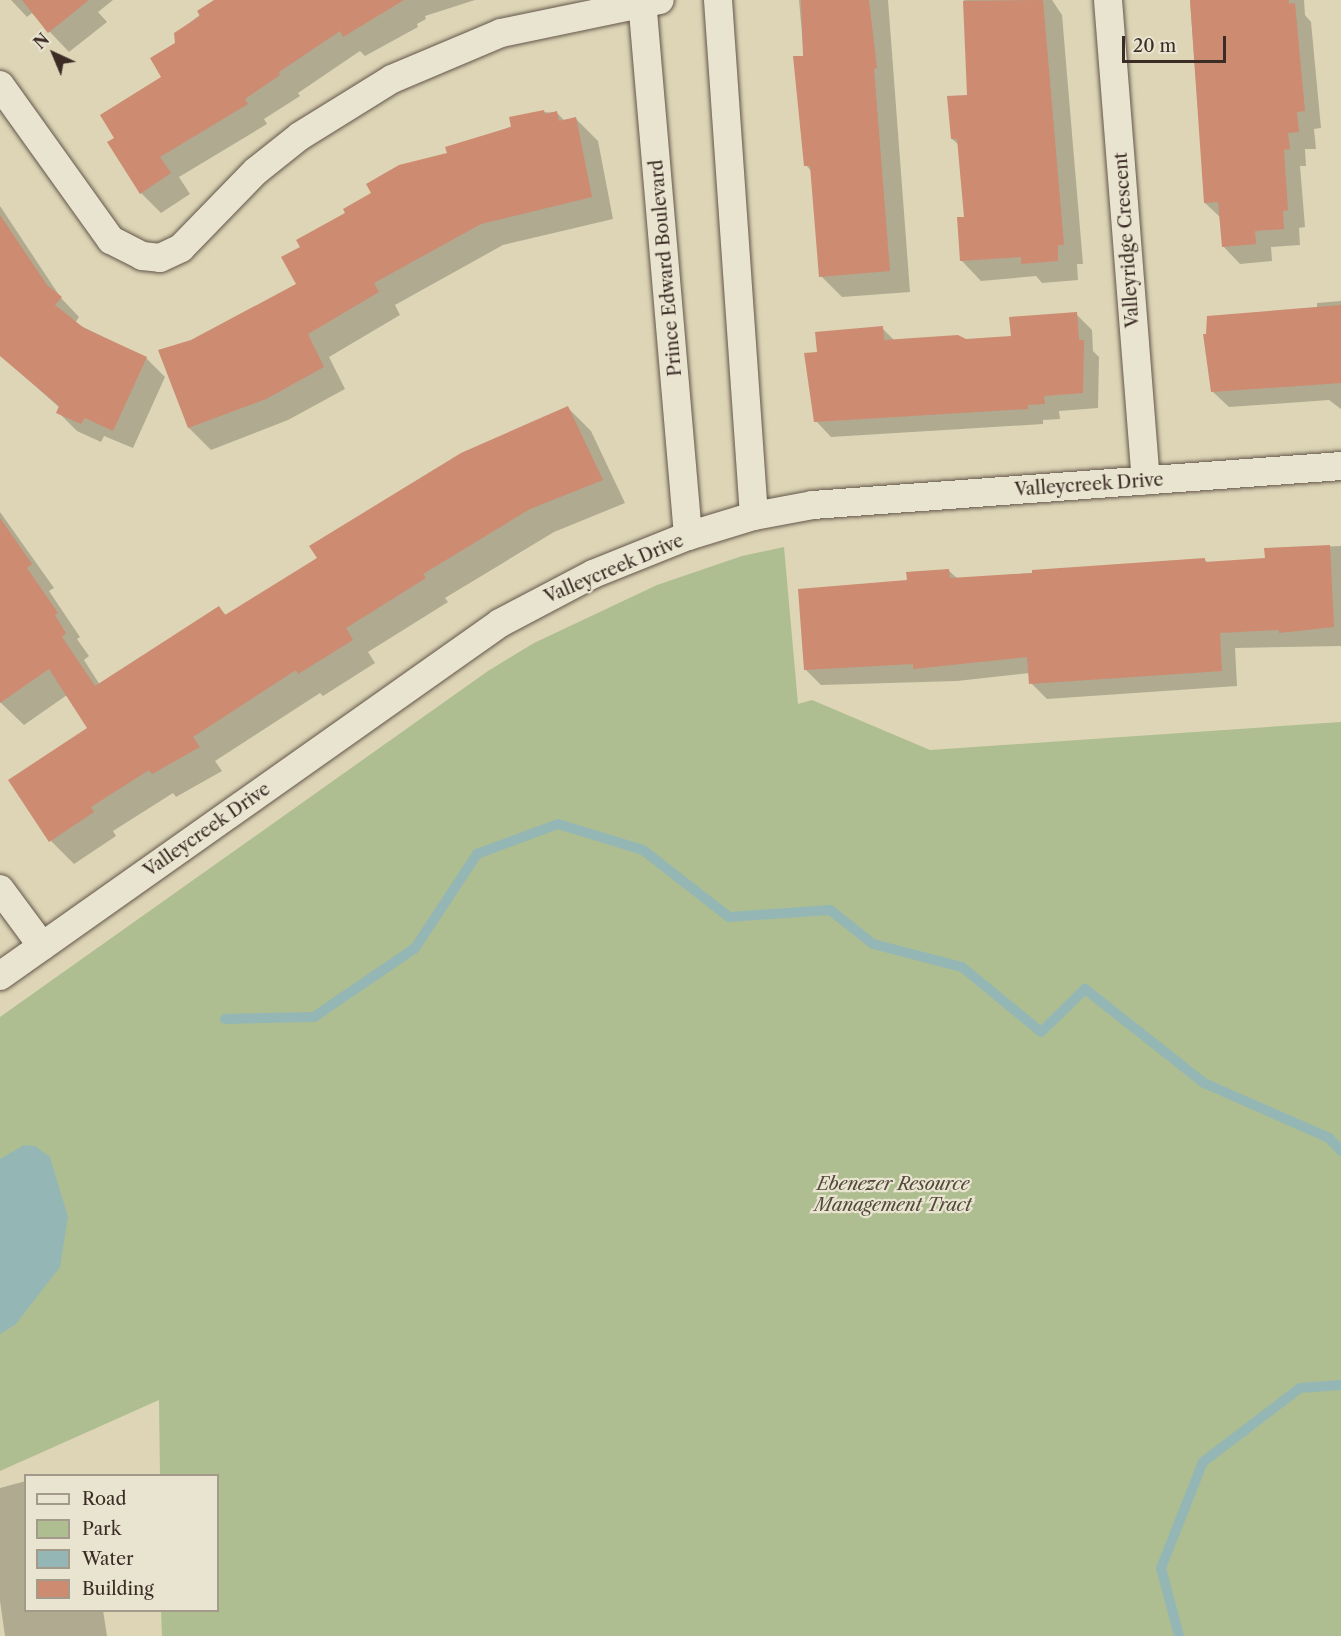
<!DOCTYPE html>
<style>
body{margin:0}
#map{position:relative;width:1341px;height:1636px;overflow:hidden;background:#ddd5b6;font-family:"Libre Caslon Text",serif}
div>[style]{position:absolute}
.green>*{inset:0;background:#afbe90}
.water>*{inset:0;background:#94b7b5}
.shadow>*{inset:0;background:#0003}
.stream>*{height:10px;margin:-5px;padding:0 5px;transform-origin:5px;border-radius:5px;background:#94b7b5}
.building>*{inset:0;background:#cd8b71}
.roads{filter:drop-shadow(0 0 2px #64564a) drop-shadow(0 0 2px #64564a)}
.street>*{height:28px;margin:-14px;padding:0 14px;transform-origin:14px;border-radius:14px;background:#e9e4d0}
span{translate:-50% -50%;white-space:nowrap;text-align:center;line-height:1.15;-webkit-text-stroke:4.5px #e9e4d0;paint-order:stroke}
.street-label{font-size:18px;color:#3c2c26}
.park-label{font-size:18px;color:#53493b;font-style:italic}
.legend{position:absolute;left:24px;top:1474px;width:195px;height:138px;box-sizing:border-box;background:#e9e4d0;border:2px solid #a49a8c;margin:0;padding:8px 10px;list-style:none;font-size:18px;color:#3c2c26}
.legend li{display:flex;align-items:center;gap:12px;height:30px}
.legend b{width:30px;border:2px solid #a49a8c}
.north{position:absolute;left:24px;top:24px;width:60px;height:60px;-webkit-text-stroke:4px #e9e4d0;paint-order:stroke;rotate:316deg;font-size:16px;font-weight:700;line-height:24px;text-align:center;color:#3c2c26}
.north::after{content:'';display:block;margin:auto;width:21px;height:27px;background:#3c2c26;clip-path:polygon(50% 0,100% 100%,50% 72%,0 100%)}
.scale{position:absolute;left:1122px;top:36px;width:104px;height:27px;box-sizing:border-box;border:3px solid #3c2c26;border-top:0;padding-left:8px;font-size:18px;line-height:21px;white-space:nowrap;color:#3c2c26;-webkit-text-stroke:4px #e9e4d0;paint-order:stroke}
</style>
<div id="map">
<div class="green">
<div style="clip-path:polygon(784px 547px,798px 704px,812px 700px,930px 750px,1341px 722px,1341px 1636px,162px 1636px,161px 1611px,218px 1610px,218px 1476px,160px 1475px,159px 1400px,0 1471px,0 1017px,488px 671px,534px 643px,657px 585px,742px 556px)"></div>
</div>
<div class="water">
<div style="clip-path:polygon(24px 1145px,35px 1146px,50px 1157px,68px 1217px,60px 1267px,15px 1325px,0 1334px,0 1159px)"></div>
</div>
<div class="shadow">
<div style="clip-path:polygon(11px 0,113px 0,98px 12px,107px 22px,69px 52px,32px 13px,27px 17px)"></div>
<div style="clip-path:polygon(219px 0,475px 0,425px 16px,426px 19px,417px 24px,418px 27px,365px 56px,360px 51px,298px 93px,300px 96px,264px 119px,267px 124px,179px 177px,190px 194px,161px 213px,141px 193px,116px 138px,164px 77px,179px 31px)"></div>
<div style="clip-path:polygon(799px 0,888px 0,910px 292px,842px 297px,821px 276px,812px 172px,806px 165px,804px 57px)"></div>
<div style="clip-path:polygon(964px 0,1052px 0,1062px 15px,1083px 264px,1077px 264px,1078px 280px,1042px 283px,1036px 276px,981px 281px,962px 261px,965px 219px,959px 145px,952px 139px,968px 96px)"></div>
<div style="clip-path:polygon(1190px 0,1304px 0,1305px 15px,1311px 22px,1321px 128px,1314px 129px,1316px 149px,1305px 149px,1306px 166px,1300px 166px,1305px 227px,1299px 228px,1300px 245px,1271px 247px,1272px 261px,1240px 264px,1223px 246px,1221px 218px,1205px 203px)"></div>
<div style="clip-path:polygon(543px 112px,557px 113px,565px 121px,576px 119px,598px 141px,613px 219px,503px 245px,395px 305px,400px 315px,329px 357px,345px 389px,288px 420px,211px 450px,189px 428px,160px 351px,192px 341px,298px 285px,449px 154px)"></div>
<div style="clip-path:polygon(0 206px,61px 298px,79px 317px,75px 323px,146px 358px,165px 377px,133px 448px,104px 436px,101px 442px,77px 431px,58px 412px,60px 408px,0 355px)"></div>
<div style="clip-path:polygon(1341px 301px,1341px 409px,1329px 400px,1229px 407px,1213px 392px,1317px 308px,1317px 303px)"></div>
<div style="clip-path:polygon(1076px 314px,1092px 330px,1093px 351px,1099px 357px,1098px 408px,1059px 411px,1060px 419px,1043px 420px,1043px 424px,831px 437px,816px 421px,819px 353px,882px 328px,895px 341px,965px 341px,1012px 337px)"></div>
<div style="clip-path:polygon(568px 408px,591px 431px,625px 503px,554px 532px,445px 598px,448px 602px,368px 652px,375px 663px,323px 696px,320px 693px,215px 761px,222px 771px,176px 797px,173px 793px,113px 831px,116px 836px,74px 864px,51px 841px,89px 729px,67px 695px,24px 725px,0 702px,0 512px,54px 588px,49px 591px,80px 637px,77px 639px,89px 656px,84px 660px,100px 685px,219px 608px,227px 616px)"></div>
<div style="clip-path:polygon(1341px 546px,1341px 646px,1235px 648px,1237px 686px,1047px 699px,1031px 683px,1030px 673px,957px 681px,821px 685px,806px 670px,909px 582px,948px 570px,958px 579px,1204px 559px,1208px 563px,1266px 560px,1266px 549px)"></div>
<div style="clip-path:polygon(26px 1481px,26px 1610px,103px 1610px,107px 1636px,5px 1636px,0 1601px,0 1488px)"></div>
</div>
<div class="stream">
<div style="left:225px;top:1019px;width:89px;rotate:-1.3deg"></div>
<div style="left:314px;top:1017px;width:122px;rotate:-34.3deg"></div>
<div style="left:415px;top:948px;width:113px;rotate:-56.6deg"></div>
<div style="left:477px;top:854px;width:86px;rotate:-20.3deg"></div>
<div style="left:558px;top:824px;width:89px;rotate:17deg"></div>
<div style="left:643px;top:850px;width:109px;rotate:37.9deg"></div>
<div style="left:729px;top:917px;width:101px;rotate:-4deg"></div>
<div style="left:830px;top:910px;width:55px;rotate:38.3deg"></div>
<div style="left:873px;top:944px;width:92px;rotate:14.5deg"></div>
<div style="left:962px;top:967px;width:102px;rotate:39.4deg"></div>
<div style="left:1041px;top:1032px;width:62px;rotate:-44.3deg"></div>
<div style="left:1085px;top:989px;width:152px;rotate:38.3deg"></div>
<div style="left:1204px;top:1083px;width:137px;rotate:23.7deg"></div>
<div style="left:1329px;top:1138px;width:18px;rotate:47deg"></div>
<div style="left:1179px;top:1636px;width:70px;rotate:-104.8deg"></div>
<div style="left:1161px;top:1568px;width:114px;rotate:-68.4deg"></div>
<div style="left:1203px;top:1462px;width:122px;rotate:-37.3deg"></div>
<div style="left:1300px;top:1388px;width:41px;rotate:-4.2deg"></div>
</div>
<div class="building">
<div style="clip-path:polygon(22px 0,89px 0,48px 33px)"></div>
<div style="clip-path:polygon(214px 0,404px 0,343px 37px,340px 31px,279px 72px,280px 75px,245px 99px,248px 104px,160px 157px,171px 173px,140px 194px,107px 142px,114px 138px,100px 115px,161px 77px,150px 58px,175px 43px,174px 33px,200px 16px,197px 11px)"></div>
<div style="clip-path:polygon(801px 0,869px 0,877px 68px,874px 69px,890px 271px,819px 277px,810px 166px,804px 166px,793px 56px,803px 56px)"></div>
<div style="clip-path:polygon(1043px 0,1064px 245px,1058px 245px,1058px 261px,1021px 264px,1021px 257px,960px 261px,957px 217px,964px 217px,957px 139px,951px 139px,947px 96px,967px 95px,963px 1px)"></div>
<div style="clip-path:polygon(1190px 0,1289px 0,1289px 4px,1295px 3px,1305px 111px,1297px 112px,1299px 132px,1288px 133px,1290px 149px,1284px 150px,1288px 210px,1283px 211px,1284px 229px,1255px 231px,1256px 244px,1222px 247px,1218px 202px,1204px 203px)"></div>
<div style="clip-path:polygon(544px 110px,545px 114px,557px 111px,559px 121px,576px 117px,592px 197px,481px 224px,374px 283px,379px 292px,308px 334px,324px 367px,266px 399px,188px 428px,158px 350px,191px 340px,296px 284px,281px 257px,300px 247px,296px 240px,345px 213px,343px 209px,371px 193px,366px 184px,399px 165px,447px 153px,445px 147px,511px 127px,509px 117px)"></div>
<div style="clip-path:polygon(0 215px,47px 285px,62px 297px,55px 305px,84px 328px,147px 357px,113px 431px,85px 418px,81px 424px,56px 413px,59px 406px,0 356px)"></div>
<div style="clip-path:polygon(1341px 305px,1341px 383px,1211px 392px,1203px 334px,1206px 334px,1207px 316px)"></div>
<div style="clip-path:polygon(1077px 312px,1079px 340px,1084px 340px,1083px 393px,1044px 396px,1045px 404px,1028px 405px,1028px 409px,814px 422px,804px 353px,817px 352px,815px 332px,883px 326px,884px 340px,958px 335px,966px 339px,1011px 336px,1009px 317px)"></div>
<div style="clip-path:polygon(568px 406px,603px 480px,530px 509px,423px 574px,426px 578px,346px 628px,353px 640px,298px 674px,296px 670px,193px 737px,200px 747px,152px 774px,149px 770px,91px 807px,94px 812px,49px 842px,8px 780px,87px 728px,49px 669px,0 703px,0 518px,32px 564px,27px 568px,58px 613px,55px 615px,66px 633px,62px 637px,95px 686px,219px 606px,225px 615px,317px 558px,309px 546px,461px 453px)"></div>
<div style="clip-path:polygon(1330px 545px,1334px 627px,1279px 633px,1279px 630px,1220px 633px,1222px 671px,1029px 684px,1027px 657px,913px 669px,913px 664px,804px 670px,798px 589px,907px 580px,906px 572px,949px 569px,950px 578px,1032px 573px,1032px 570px,1205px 558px,1205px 562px,1265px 558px,1264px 548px)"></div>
</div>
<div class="roads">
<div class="street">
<div style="left:642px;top:0;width:538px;rotate:85.09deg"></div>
<div style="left:718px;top:0;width:517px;rotate:86.01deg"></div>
<div style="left:1108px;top:0;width:482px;rotate:85.5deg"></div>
<div style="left:0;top:85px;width:191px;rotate:54.4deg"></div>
<div style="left:111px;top:240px;width:35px;rotate:27deg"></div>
<div style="left:142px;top:256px;width:18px;rotate:6deg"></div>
<div style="left:160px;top:258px;width:23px;rotate:-25deg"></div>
<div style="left:181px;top:248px;width:107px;rotate:-45.8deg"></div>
<div style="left:256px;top:171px;width:56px;rotate:-38.5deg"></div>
<div style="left:300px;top:136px;width:108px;rotate:-31.8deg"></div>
<div style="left:392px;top:79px;width:118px;rotate:-22.9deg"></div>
<div style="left:501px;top:33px;width:162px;rotate:-11.7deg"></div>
<div style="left:0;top:889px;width:71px;rotate:53.6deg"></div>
<div style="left:0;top:976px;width:612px;rotate:-35.22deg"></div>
<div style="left:500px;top:623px;width:105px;rotate:-27.8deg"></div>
<div style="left:593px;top:574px;width:102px;rotate:-21.8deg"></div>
<div style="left:688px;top:536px;width:69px;rotate:-16.9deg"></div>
<div style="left:754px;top:516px;width:60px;rotate:-10.6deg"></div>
<div style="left:813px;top:505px;width:529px;rotate:-4.22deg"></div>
</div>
</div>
<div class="street-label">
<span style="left:1127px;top:240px;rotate:-94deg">Valleyridge Crescent</span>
<span style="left:666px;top:268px;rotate:-95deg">Prince Edward Boulevard</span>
<span style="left:1089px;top:485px;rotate:-4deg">Valleycreek Drive</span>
<span style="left:614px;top:569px;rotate:-23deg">Valleycreek Drive</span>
<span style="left:207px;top:830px;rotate:-35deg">Valleycreek Drive</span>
</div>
<div class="park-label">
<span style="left:893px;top:1195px">Ebenezer Resource<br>Management Tract</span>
</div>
<ul class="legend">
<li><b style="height:8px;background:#e9e4d0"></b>Road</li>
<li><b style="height:16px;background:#afbe90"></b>Park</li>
<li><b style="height:16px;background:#94b7b5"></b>Water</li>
<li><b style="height:16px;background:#cd8b71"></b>Building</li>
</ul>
<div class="north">N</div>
<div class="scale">20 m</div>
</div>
